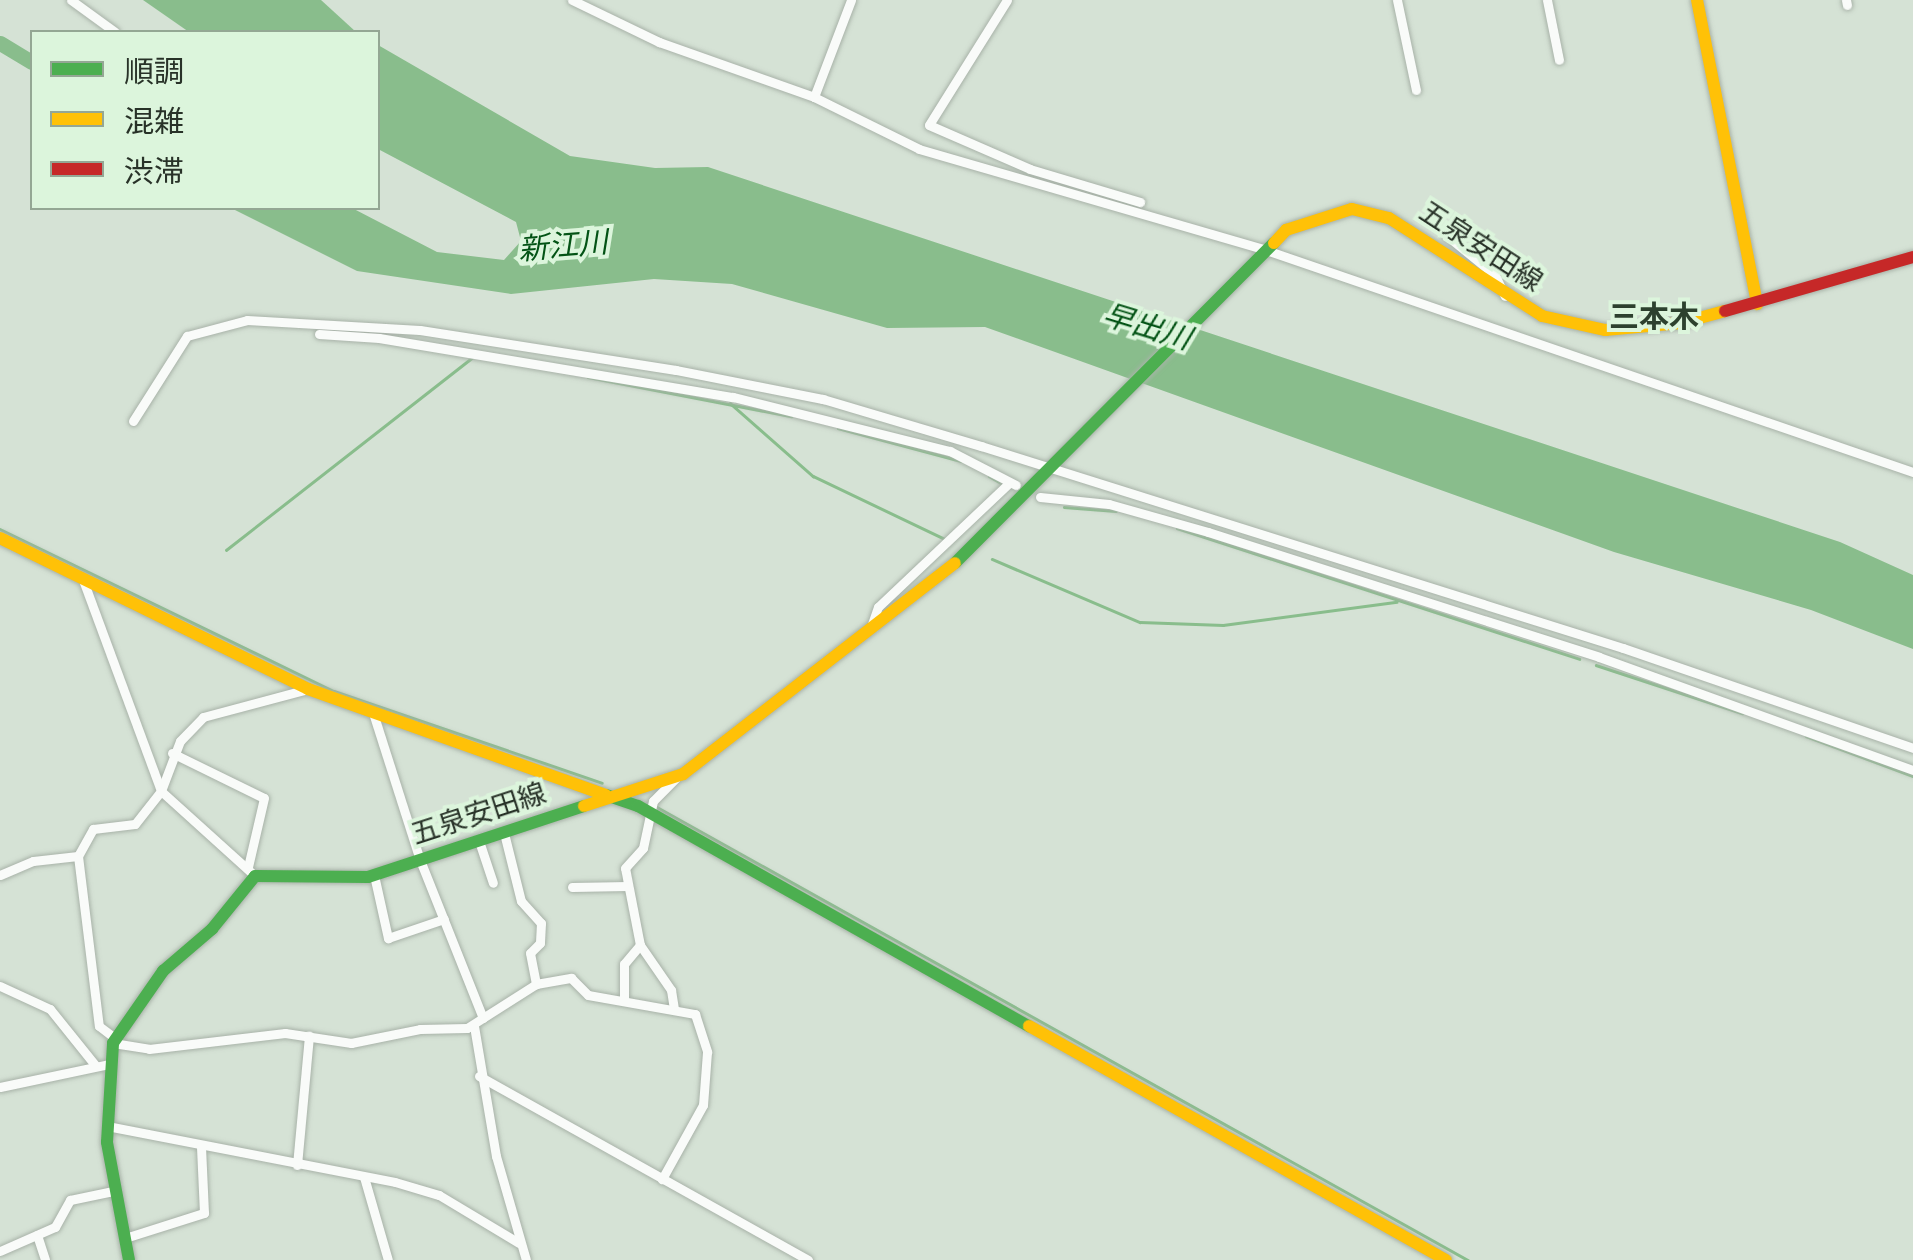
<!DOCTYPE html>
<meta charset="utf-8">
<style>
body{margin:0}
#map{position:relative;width:1913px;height:1260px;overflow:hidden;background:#d5e2d5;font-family:Arial,"Noto Sans JP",sans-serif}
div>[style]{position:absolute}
.water>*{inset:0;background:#89bd8c}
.stream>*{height:2.5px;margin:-1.25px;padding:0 1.25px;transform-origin:1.25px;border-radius:1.25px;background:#89bd8c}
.river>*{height:15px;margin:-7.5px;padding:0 7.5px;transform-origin:7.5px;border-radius:7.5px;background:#89bd8c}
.roads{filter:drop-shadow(0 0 2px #a8b2a8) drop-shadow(0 0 2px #a8b2a8)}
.street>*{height:9px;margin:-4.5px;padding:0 4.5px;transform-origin:4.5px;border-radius:4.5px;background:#f9fbf9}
.fast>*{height:12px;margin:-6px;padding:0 6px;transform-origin:6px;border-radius:6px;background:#4caf50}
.slow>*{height:12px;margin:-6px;padding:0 6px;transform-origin:6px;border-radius:6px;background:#ffc107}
.jam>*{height:12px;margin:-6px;padding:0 6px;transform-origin:6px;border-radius:6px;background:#c62828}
span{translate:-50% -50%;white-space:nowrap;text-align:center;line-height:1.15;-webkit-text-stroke:8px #dcf5dc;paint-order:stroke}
.street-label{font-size:28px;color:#283228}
.water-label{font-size:30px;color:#035315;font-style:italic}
.neighbourhood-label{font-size:30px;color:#2d412e;font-weight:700}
.legend{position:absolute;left:30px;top:30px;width:350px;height:180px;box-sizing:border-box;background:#dcf5dc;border:2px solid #94a794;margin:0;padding:12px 18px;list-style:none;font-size:30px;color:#283228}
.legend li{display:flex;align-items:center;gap:20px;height:50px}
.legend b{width:50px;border:2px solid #94a794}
</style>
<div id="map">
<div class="water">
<div style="clip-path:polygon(143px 0,321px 0,356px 32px,189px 32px)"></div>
<div style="clip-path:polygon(378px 45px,570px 156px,655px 168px,708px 167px,1840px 542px,1913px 575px,1913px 649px,1811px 610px,1614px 552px,985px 327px,887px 328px,732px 284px,654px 279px,511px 294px,357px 271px,231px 208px,352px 208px,437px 252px,504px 260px,521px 241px,516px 222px,378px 149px)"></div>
</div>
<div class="stream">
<div style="left:588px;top:377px;width:207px;rotate:10.9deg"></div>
<div style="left:730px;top:403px;width:111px;rotate:41.3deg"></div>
<div style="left:813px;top:476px;width:146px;rotate:25.5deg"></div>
<div style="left:838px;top:428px;width:127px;rotate:15deg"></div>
<div style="left:989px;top:476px;width:14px;rotate:30deg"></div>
<div style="left:1064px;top:507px;width:52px;rotate:4.4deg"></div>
<div style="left:1177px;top:528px;width:423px;rotate:18deg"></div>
<div style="left:0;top:529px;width:371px;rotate:25.9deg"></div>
<div style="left:334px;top:691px;width:283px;rotate:18.9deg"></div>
<div style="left:226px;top:550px;width:312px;rotate:-38deg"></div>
<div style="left:992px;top:559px;width:161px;rotate:23.1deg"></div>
<div style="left:1140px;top:622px;width:83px;rotate:2.1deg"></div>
<div style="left:1223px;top:625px;width:175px;rotate:-7.6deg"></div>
<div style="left:1596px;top:665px;width:154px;rotate:18.2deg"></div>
<div style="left:1806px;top:736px;width:114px;rotate:20.5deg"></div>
<div style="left:657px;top:807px;width:929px;rotate:29.19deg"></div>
</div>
<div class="river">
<div style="left:0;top:43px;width:37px;rotate:31deg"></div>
</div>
<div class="roads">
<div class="street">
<div style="left:71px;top:0;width:54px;rotate:36deg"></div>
<div style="left:572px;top:0;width:97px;rotate:25.8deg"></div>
<div style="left:659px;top:42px;width:164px;rotate:19.5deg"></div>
<div style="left:814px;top:97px;width:117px;rotate:26.3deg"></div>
<div style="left:919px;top:149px;width:358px;rotate:16.2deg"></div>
<div style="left:1263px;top:249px;width:687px;rotate:18.94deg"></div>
<div style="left:1007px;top:0;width:147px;rotate:122deg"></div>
<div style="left:929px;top:125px;width:110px;rotate:23.5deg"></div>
<div style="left:1030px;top:169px;width:115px;rotate:16.7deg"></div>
<div style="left:1397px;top:0;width:92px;rotate:78.1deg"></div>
<div style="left:1547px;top:0;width:61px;rotate:78.7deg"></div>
<div style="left:1846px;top:0;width:5px;rotate:79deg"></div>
<div style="left:814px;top:97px;width:104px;rotate:-69.1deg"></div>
<div style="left:1446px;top:235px;width:63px;rotate:39.2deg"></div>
<div style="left:1495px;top:275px;width:23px;rotate:65deg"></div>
<div style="left:319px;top:334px;width:60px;rotate:3.8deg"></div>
<div style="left:379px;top:338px;width:359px;rotate:9.5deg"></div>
<div style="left:733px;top:397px;width:224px;rotate:14deg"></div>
<div style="left:950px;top:451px;width:74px;rotate:27.3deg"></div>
<div style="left:133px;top:421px;width:101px;rotate:-57.6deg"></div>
<div style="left:187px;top:336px;width:62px;rotate:-14.9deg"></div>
<div style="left:247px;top:320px;width:173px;rotate:3.3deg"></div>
<div style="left:420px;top:330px;width:259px;rotate:8.9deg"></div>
<div style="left:676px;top:370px;width:150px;rotate:11.2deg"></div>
<div style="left:823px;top:399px;width:165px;rotate:16.6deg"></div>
<div style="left:981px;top:446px;width:673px;rotate:17.47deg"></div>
<div style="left:1623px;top:648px;width:307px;rotate:19deg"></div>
<div style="left:1040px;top:497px;width:69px;rotate:5.8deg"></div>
<div style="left:1109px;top:504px;width:103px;rotate:15.8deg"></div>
<div style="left:1208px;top:532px;width:410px;rotate:17.7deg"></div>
<div style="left:1599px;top:657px;width:334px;rotate:19.8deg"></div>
<div style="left:83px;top:580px;width:225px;rotate:69.7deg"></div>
<div style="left:161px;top:791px;width:127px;rotate:42.1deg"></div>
<div style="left:871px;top:627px;width:21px;rotate:-71deg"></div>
<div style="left:878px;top:607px;width:180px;rotate:-43.4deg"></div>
<div style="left:374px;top:716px;width:151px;rotate:72.3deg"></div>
<div style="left:420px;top:860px;width:170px;rotate:68.3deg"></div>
<div style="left:172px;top:753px;width:102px;rotate:26.1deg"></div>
<div style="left:264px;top:798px;width:71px;rotate:103.1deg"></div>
<div style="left:504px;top:833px;width:70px;rotate:76deg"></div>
<div style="left:521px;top:901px;width:30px;rotate:48deg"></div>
<div style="left:541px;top:923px;width:20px;rotate:93deg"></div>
<div style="left:540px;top:943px;width:14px;rotate:135deg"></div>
<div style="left:530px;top:953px;width:32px;rotate:79deg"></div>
<div style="left:479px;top:841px;width:44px;rotate:71.6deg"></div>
<div style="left:78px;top:856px;width:171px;rotate:83deg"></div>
<div style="left:99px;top:1026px;width:20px;rotate:37deg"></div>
<div style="left:0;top:875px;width:36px;rotate:-23deg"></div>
<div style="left:33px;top:861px;width:45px;rotate:-6.3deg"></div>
<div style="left:78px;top:856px;width:31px;rotate:-61deg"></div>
<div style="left:93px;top:829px;width:42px;rotate:-6.8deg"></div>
<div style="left:135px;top:824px;width:42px;rotate:-51.8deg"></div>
<div style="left:161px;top:791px;width:53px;rotate:-69.2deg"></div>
<div style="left:180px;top:741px;width:33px;rotate:-46deg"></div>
<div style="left:203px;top:717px;width:109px;rotate:-14.9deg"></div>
<div style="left:374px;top:875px;width:65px;rotate:77.5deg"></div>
<div style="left:388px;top:938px;width:59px;rotate:-18.7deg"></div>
<div style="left:572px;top:887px;width:56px;rotate:-1deg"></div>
<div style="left:640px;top:945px;width:55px;rotate:55.4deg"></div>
<div style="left:671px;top:990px;width:19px;rotate:81deg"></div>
<div style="left:0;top:986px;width:55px;rotate:24.7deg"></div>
<div style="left:50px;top:1009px;width:72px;rotate:51.2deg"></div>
<div style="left:624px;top:999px;width:35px;rotate:-90deg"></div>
<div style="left:624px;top:964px;width:25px;rotate:-50deg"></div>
<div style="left:640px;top:945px;width:78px;rotate:-101deg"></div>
<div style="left:625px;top:868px;width:27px;rotate:-48deg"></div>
<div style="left:643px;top:848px;width:48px;rotate:-78deg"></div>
<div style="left:653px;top:801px;width:33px;rotate:-45deg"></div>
<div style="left:474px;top:1026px;width:132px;rotate:80.4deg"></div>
<div style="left:496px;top:1156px;width:108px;rotate:73.9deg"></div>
<div style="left:113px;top:1043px;width:36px;rotate:9deg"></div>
<div style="left:149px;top:1049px;width:137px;rotate:-6.7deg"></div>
<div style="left:285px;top:1033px;width:67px;rotate:8.6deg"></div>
<div style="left:351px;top:1043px;width:70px;rotate:-11.5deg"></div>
<div style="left:420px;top:1029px;width:47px;rotate:-1.2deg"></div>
<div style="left:467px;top:1028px;width:82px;rotate:-32.5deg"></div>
<div style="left:536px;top:984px;width:36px;rotate:-10deg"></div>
<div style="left:571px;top:978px;width:24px;rotate:45deg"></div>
<div style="left:588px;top:995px;width:109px;rotate:10.1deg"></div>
<div style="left:695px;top:1014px;width:40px;rotate:72deg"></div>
<div style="left:707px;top:1052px;width:53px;rotate:94.3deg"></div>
<div style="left:703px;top:1105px;width:85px;rotate:119deg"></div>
<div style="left:479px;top:1076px;width:377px;rotate:29.2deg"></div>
<div style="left:0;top:1087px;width:111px;rotate:-11.9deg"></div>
<div style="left:107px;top:1126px;width:293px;rotate:11deg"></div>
<div style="left:395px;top:1182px;width:46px;rotate:16.5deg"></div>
<div style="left:439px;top:1195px;width:93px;rotate:31deg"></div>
<div style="left:297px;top:1165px;width:130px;rotate:-84.7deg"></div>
<div style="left:364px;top:1177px;width:86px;rotate:73.9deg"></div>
<div style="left:37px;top:1235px;width:26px;rotate:72deg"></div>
<div style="left:125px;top:1238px;width:83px;rotate:-17.6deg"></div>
<div style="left:204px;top:1213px;width:67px;rotate:-92.6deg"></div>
<div style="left:0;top:1251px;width:60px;rotate:-23.6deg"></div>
<div style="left:55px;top:1227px;width:31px;rotate:-61deg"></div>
<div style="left:70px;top:1200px;width:44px;rotate:-11.8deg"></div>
</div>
<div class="fast">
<div style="left:955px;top:563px;width:452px;rotate:-45.1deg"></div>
<div style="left:606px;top:795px;width:34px;rotate:19deg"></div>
<div style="left:638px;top:806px;width:449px;rotate:29.4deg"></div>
<div style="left:129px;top:1260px;width:120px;rotate:-100.6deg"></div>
<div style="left:107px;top:1142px;width:99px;rotate:-86.5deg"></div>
<div style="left:113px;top:1043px;width:88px;rotate:-55.2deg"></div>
<div style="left:163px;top:971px;width:65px;rotate:-40.6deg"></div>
<div style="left:212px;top:929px;width:68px;rotate:-50.9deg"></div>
<div style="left:255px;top:876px;width:113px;rotate:0.5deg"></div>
<div style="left:368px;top:877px;width:227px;rotate:-18.2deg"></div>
</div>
<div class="slow">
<div style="left:1697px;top:0;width:310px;rotate:78.8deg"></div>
<div style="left:1274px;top:243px;width:18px;rotate:-47deg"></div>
<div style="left:1286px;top:230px;width:69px;rotate:-17.7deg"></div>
<div style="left:1352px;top:209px;width:38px;rotate:14deg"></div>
<div style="left:1389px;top:218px;width:182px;rotate:32.6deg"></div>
<div style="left:1542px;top:316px;width:65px;rotate:12.5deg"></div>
<div style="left:1605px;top:330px;width:76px;rotate:-5.3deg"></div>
<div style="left:1681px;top:323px;width:46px;rotate:-15.3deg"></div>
<div style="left:0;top:538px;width:343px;rotate:26.1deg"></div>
<div style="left:308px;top:689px;width:316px;rotate:19.6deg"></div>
<div style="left:584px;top:806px;width:104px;rotate:-17.9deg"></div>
<div style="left:683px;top:774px;width:344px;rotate:-37.8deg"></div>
<div style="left:1029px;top:1026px;width:478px;rotate:29.3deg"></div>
</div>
<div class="jam">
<div style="left:1725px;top:311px;width:196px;rotate:-16deg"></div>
</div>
</div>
<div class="street-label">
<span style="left:1481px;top:247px;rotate:33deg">五泉安田線</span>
<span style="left:479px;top:814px;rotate:-18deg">五泉安田線</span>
</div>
<div class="water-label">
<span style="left:563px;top:246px;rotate:-5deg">新江川</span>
<span style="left:1147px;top:327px;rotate:17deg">早出川</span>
</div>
<div class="neighbourhood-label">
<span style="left:1654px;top:317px">三本木</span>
</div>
<ul class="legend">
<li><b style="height:12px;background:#4caf50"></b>順調</li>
<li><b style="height:12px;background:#ffc107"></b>混雑</li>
<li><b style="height:12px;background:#c62828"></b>渋滞</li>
</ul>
</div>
